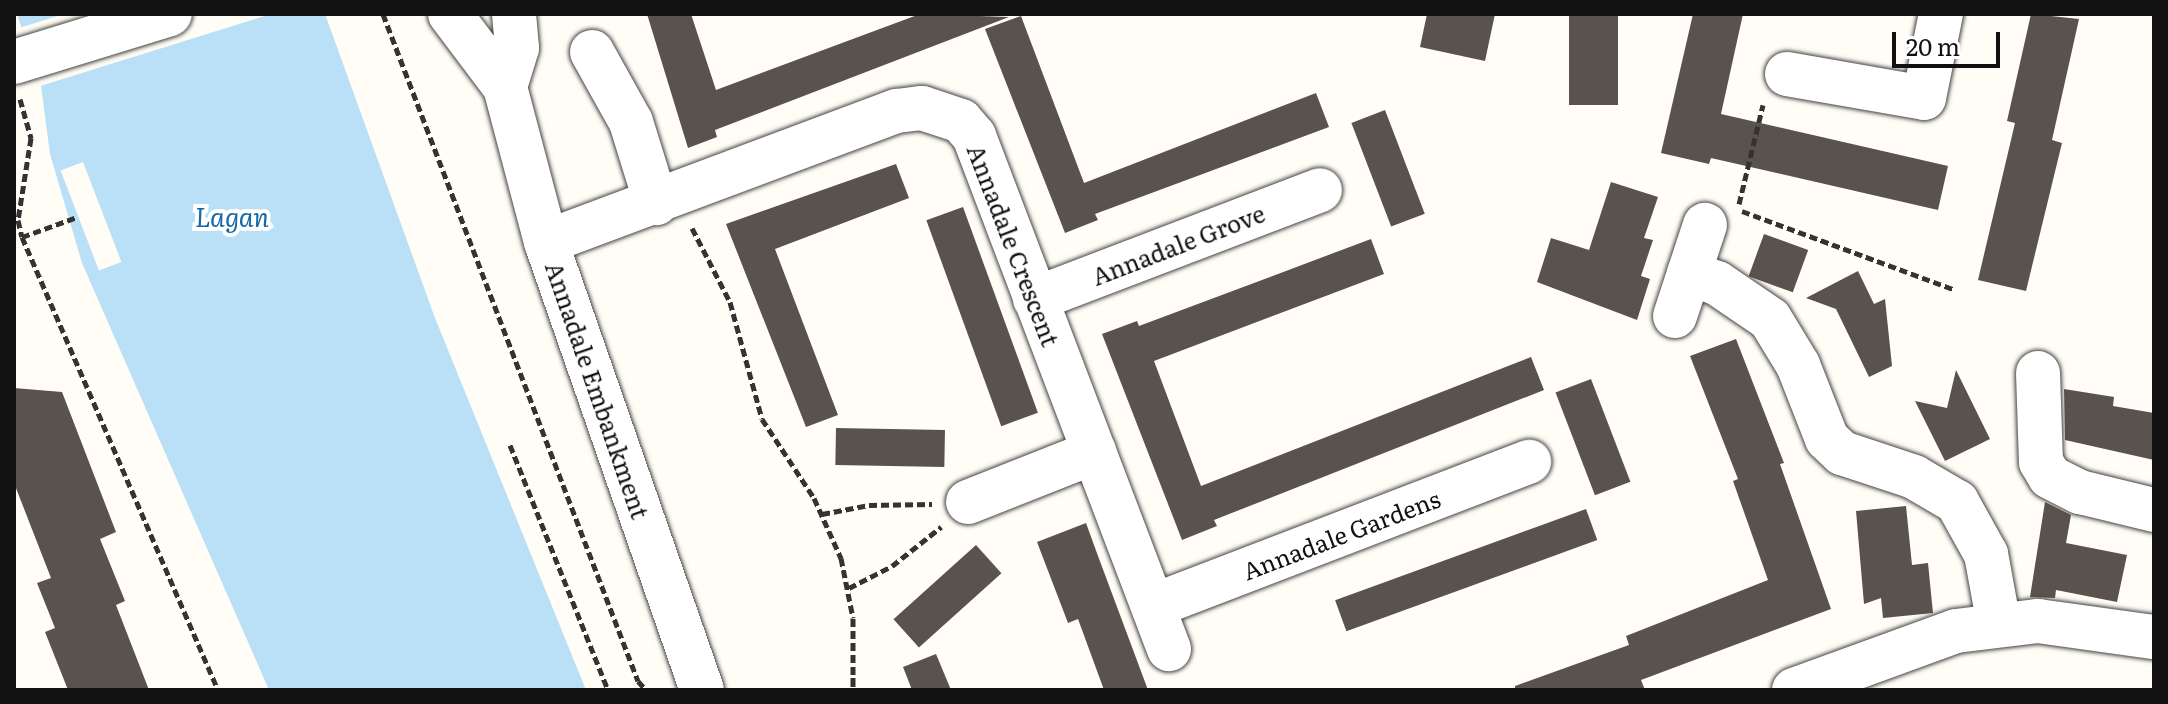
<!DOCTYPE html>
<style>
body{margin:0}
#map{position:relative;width:2168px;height:704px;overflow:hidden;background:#fffdf5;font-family:Literata,serif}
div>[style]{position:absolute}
.water>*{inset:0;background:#b9e0f7}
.pier>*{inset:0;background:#fffdf5;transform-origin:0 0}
.building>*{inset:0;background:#5a524d;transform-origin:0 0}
.path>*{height:5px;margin-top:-2.5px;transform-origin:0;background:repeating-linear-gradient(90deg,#333 0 8px,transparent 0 12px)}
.roads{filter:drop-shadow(0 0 2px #444) drop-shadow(0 0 2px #444)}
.minor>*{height:44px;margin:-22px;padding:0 22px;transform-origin:22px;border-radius:22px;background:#fff}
.tertiary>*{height:44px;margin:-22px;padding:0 22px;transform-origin:22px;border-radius:22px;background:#fff}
span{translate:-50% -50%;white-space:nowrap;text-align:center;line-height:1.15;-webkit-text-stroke:8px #fff;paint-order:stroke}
.street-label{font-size:24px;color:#111}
.water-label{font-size:26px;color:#1768a6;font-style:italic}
.frame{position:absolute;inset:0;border:16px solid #111;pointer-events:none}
.scale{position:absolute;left:1892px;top:32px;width:108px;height:36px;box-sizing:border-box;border:4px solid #111;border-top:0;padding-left:10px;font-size:24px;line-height:28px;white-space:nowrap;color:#111;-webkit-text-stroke:6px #fff;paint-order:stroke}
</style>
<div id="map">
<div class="water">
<div style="clip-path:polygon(17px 14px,325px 14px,435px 318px,586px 690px,269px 690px,82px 263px,50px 154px,41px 86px)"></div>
</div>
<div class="pier">
<div style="clip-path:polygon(64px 14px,271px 14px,37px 87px,19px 28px)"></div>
<div style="left:83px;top:162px;width:107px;height:24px;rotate:69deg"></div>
</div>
<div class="building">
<div style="clip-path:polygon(647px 14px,691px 14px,716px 90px,920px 14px,1009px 17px,715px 130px,717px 137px,688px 148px)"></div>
<div style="clip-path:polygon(1427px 14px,1495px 14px,1485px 61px,1420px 47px)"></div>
<div style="left:1569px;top:14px;width:49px;height:91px"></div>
<div style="clip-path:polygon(1693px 14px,1743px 14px,1721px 114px,1948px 166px,1938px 210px,1711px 158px,1709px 164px,1661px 153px)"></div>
<div style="clip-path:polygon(2031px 14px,2079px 19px,2052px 140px,2062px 143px,2026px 291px,1978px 280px,2015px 123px,2007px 121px)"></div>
<div style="clip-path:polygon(1021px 16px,1084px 183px,1316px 93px,1329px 127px,1095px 214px,1098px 220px,1065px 233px,985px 29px)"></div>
<div style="left:1385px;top:110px;width:111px;height:36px;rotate:69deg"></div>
<div style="clip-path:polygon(896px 164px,909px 198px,775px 249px,838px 415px,806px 427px,726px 224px)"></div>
<div style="clip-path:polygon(1611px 182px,1658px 197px,1644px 238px,1653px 240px,1641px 276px,1650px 279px,1637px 320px,1537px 282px,1551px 238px,1589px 250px)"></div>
<div style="left:963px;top:207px;width:219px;height:39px;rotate:70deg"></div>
<div style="left:1764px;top:234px;width:47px;height:45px;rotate:20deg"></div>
<div style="clip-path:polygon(1371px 239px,1384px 274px,1154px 361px,1201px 486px,1531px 357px,1544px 390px,1214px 520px,1217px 526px,1182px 540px,1102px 334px,1137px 321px,1139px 326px)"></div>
<div style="clip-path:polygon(1858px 271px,1874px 304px,1885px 299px,1892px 366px,1869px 377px,1836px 309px,1806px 298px)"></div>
<div style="clip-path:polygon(1736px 339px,1784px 463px,1780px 464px,1831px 609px,1641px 680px,1645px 690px,1515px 690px,1515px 686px,1629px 645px,1626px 636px,1768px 580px,1733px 481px,1738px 479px,1690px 356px)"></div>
<div style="clip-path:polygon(1956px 370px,1990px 439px,1945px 461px,1915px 401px,1947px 408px)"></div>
<div style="left:1591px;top:379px;width:110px;height:38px;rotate:69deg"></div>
<div style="clip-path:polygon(14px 388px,62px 392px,116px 532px,100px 539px,125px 601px,116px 605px,149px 690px,68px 690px,45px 632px,55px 628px,37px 583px,51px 578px,14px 483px)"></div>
<div style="clip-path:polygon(2064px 389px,2114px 397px,2113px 406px,2154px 413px,2154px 460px,2065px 440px)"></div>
<div style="left:836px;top:428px;width:109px;height:37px;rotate:1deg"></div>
<div style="clip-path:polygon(2045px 502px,2071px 515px,2066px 543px,2127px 555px,2117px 602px,2056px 590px,2055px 598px,2030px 597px)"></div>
<div style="clip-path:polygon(1906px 506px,1912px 565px,1928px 563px,1933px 613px,1883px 618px,1881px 598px,1864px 604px,1856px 511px)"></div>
<div style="left:1586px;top:509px;width:33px;height:267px;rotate:70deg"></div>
<div style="clip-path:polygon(1086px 523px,1098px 556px,1148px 690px,1104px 690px,1078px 619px,1068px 623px,1037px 542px)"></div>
<div style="left:976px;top:545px;width:38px;height:111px;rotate:48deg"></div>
<div style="clip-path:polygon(936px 654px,951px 690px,912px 690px,903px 667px)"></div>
</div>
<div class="path">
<div style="left:383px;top:14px;width:714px;rotate:69.08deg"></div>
<div style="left:638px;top:681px;width:12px;rotate:48deg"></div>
<div style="left:20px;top:99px;width:41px;rotate:74.2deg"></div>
<div style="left:31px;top:138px;width:83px;rotate:99deg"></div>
<div style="left:18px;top:220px;width:17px;rotate:77deg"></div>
<div style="left:22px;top:237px;width:494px;rotate:66.6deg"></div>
<div style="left:1739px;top:204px;width:102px;rotate:-76.4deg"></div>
<div style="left:1742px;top:211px;width:227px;rotate:20.3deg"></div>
<div style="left:692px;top:228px;width:83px;rotate:62.8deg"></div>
<div style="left:730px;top:302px;width:121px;rotate:74.7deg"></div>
<div style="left:762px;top:419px;width:95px;rotate:56.6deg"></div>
<div style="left:814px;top:498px;width:66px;rotate:65.8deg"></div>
<div style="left:841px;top:558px;width:61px;rotate:78.7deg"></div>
<div style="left:853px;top:618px;width:72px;rotate:90deg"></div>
<div style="left:22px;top:237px;width:59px;rotate:-20deg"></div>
<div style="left:510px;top:445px;width:264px;rotate:68.2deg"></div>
<div style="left:822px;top:514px;width:48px;rotate:-10.8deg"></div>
<div style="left:869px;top:505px;width:63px;rotate:-0.9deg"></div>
<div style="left:849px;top:588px;width:48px;rotate:-27.1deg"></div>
<div style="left:892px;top:566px;width:63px;rotate:-38.5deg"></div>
</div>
<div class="roads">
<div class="minor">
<div style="left:592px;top:52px;width:80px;rotate:60.9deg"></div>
<div style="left:631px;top:122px;width:85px;rotate:72.8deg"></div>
<div style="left:1787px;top:74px;width:139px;rotate:9.9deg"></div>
<div style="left:1924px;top:98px;width:86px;rotate:-78.6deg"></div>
<div style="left:546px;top:242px;width:375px;rotate:-20.5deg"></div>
<div style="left:897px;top:111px;width:25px;rotate:-7deg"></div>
<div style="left:922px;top:108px;width:41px;rotate:18.4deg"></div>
<div style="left:961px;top:121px;width:20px;rotate:49deg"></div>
<div style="left:974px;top:136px;width:549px;rotate:69.19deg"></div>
<div style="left:1689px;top:273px;width:30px;rotate:20deg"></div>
<div style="left:1717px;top:283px;width:64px;rotate:34.2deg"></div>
<div style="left:1770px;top:319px;width:54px;rotate:58.7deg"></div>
<div style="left:1798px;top:365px;width:79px;rotate:68.6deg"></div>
<div style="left:1827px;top:439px;width:21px;rotate:43deg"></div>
<div style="left:1842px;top:453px;width:76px;rotate:18.4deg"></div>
<div style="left:1914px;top:477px;width:50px;rotate:30.2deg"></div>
<div style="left:1957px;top:502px;width:60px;rotate:60.9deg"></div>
<div style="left:1986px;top:554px;width:72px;rotate:79.6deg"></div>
<div style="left:1035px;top:299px;width:305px;rotate:-20.9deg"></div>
<div style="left:1675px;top:316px;width:96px;rotate:-71.8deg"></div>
<div style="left:2038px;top:373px;width:89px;rotate:88.1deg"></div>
<div style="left:2041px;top:462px;width:17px;rotate:59deg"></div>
<div style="left:2050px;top:477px;width:34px;rotate:27deg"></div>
<div style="left:2080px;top:492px;width:76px;rotate:13.7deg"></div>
<div style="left:968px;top:502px;width:136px;rotate:-21.6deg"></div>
<div style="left:1153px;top:606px;width:403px;rotate:-21deg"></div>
<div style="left:1794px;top:690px;width:172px;rotate:-20deg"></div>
<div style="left:1956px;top:631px;width:83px;rotate:-7deg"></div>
<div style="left:2038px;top:621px;width:117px;rotate:7.9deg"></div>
</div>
<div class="tertiary">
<div style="left:450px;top:14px;width:91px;rotate:53deg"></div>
<div style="left:505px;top:87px;width:160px;rotate:75.2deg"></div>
<div style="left:546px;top:242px;width:474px;rotate:70.8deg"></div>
<div style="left:14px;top:62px;width:163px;rotate:-17.1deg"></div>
<div style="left:505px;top:87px;width:41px;rotate:-72.9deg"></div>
<div style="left:517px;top:48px;width:34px;rotate:-95deg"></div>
</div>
</div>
<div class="street-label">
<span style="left:1178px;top:244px;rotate:-21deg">Annadale Grove</span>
<span style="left:1014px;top:245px;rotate:69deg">Annadale Crescent</span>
<span style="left:598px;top:390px;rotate:71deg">Annadale Embankment</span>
<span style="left:1341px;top:534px;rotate:-21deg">Annadale Gardens</span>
</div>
<div class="water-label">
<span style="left:232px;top:216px">Lagan</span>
</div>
<div class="frame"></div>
<div class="scale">20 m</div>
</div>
